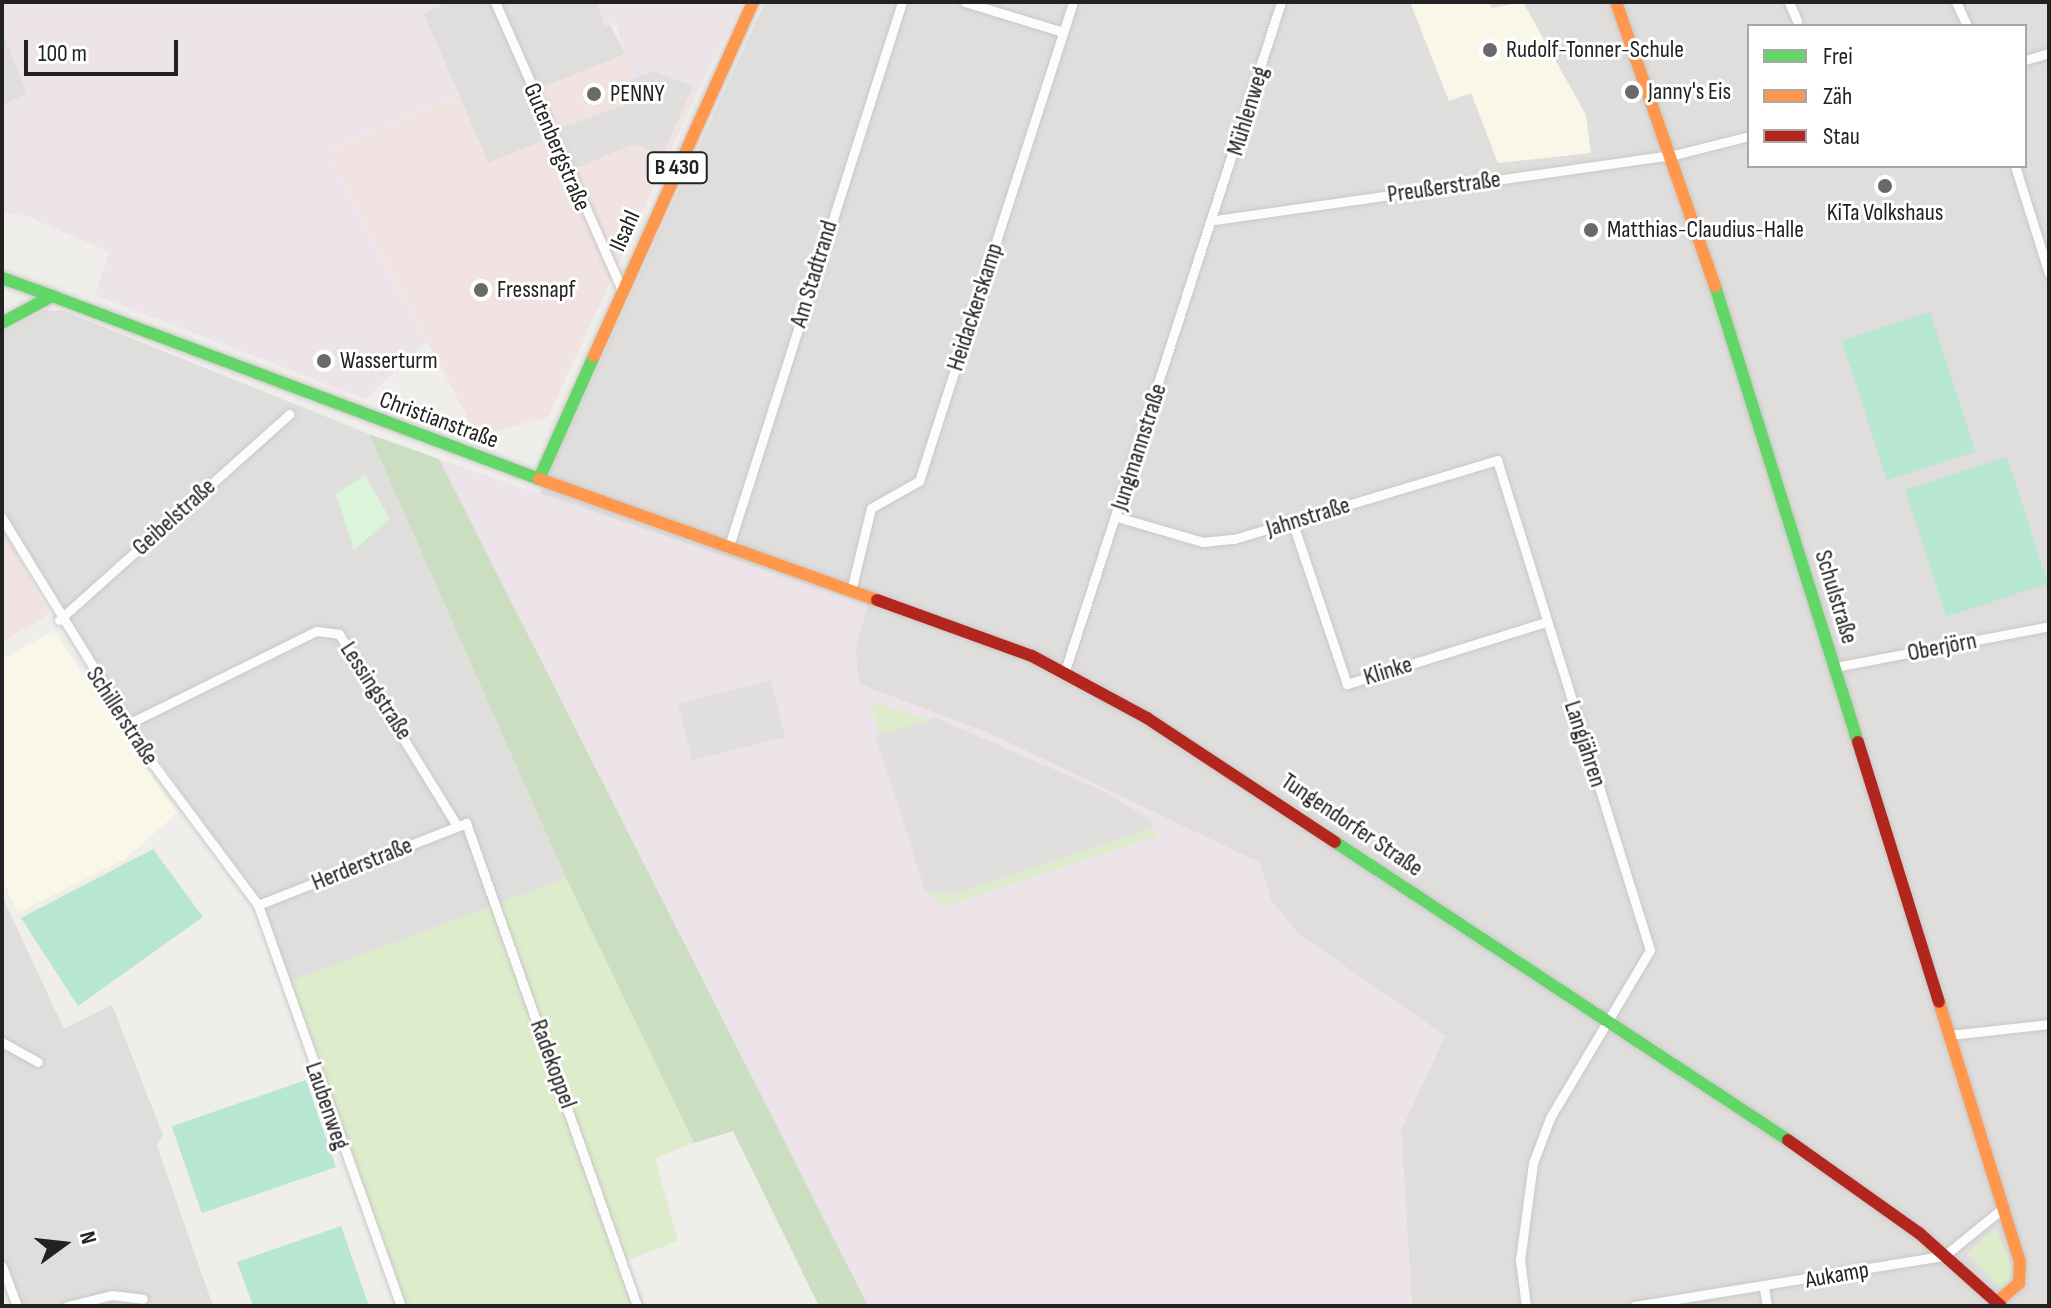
<!DOCTYPE html>
<meta charset="utf-8">
<style>
body{margin:0}
#map{position:relative;width:2051px;height:1308px;overflow:hidden;background:#f0eeeb;font-family:"Sofia Sans Condensed",sans-serif}
div>[style]{position:absolute}
.residential>*{inset:0;background:#dfdedc}
.commercial>*{inset:0;background:#f1e3e1}
.industrial>*{inset:0;background:#ede4e9}
.education>*{inset:0;background:#f8f7e8}
.grass>*{inset:0;background:#ddeccb}
.forest>*{inset:0;background:#cbdec1}
.park>*{inset:0;background:#daf5da}
.pitch>*{inset:0;background:#b7e6d2;transform-origin:0 0}
.parking>*{inset:0;background:#e0dfde;transform-origin:0 0}
.roads{filter:drop-shadow(0 0 2px #c9c8c7) drop-shadow(0 0 2px #c9c8c7)}
.street>*{height:9px;margin:-4.5px;padding:0 4.5px;transform-origin:4.5px;border-radius:4.5px;background:#fdfcfc}
.fast>*{height:12px;margin:-6px;padding:0 6px;transform-origin:6px;border-radius:6px;background:#63d668}
.slow>*{height:12px;margin:-6px;padding:0 6px;transform-origin:6px;border-radius:6px;background:#ff974d}
.jam>*{height:12px;margin:-6px;padding:0 6px;transform-origin:6px;border-radius:6px;background:#b3261e}
.dots>*{width:22px;height:22px;translate:-50% -50%;box-sizing:border-box;border:4px solid #fff;border-radius:50%}
span{translate:-50% -50%;white-space:nowrap;text-align:center;line-height:1.15;-webkit-text-stroke:6px #fff;paint-order:stroke}
.shield-label span{padding:2px 6px;background:#fff;border:2px solid;border-radius:6px;-webkit-text-stroke-width:0}
.shield-label{font-size:22px;color:#222;font-weight:700}
.poi-label{font-size:24px;color:#222}
.left{translate:0 -50%;text-align:left}
.street-label{font-size:24px;color:#222}
.frame{position:absolute;inset:0;border:4px solid #222;pointer-events:none}
.legend{position:absolute;left:1747px;top:24px;width:280px;height:144px;box-sizing:border-box;background:#fff;border:2px solid #a7a7a7;margin:0;padding:10px 14px;list-style:none;font-size:24px;color:#222}
.legend li{display:flex;align-items:center;gap:16px;height:40px}
.legend b{width:40px;border:2px solid #a7a7a7}
.north{position:absolute;left:24px;top:1204px;width:80px;height:80px;-webkit-text-stroke:6px #fff;paint-order:stroke;rotate:75deg;font-size:22px;font-weight:700;line-height:32px;text-align:center;color:#222}
.north::after{content:'';display:block;margin:auto;width:28px;height:36px;background:#222;clip-path:polygon(50% 0,100% 100%,50% 72%,0 100%)}
.scale{position:absolute;left:24px;top:40px;width:154px;height:36px;box-sizing:border-box;border:4px solid #222;border-top:0;padding-left:10px;font-size:24px;line-height:28px;white-space:nowrap;color:#222;-webkit-text-stroke:6px #fff;paint-order:stroke}
</style>
<div id="map">
<div class="residential">
<div style="clip-path:polygon(449px 2px,597px 2px,626px 54px,536px 90px,555px 136px,488px 163px,423px 13px)"></div>
<div style="clip-path:polygon(evenodd,765px 2px,2049px 2px,2049px 1306px,1412px 1306px,1401px 1130px,1445px 1036px,1297px 933px,1271px 900px,1260px 863px,991px 734px,859px 684px,855px 648px,868px 605px,540px 494px,765px 2px,1749px 26px,2025px 26px,2025px 166px,1749px 166px,1749px 26px)"></div>
<div style="clip-path:polygon(44px 310px,64px 311px,369px 434px,566px 878px,286px 983px,258px 905px,52px 603px,2px 505px,2px 333px)"></div>
<div style="clip-path:polygon(2px 896px,64px 1029px,112px 1005px,163px 1135px,157px 1146px,213px 1306px,17px 1306px,2px 1266px)"></div>
</div>
<div class="commercial">
<div style="clip-path:polygon(626px 54px,635px 77px,654px 71px,699px 89px,548px 417px,477px 435px,326px 152px,459px 94px,488px 163px,555px 136px,535px 90px)"></div>
<div style="clip-path:polygon(2px 525px,49px 614px,2px 642px)"></div>
</div>
<div class="industrial">
<div style="clip-path:polygon(2px 2px,449px 2px,423px 13px,459px 94px,326px 152px,427px 342px,365px 399px,95px 295px,109px 252px,27px 216px,2px 213px,2px 106px,26px 92px,2px 30px)"></div>
<div style="clip-path:polygon(597px 2px,743px 2px,699px 89px,654px 71px,634px 78px,615px 23px,605px 26px)"></div>
<div style="clip-path:polygon(439px 459px,868px 605px,855px 648px,859px 684px,991px 734px,1260px 863px,1271px 900px,1297px 933px,1445px 1036px,1401px 1130px,1412px 1306px,868px 1306px)"></div>
</div>
<div class="education">
<div style="clip-path:polygon(1410px 2px,1488px 2px,1492px 8px,1523px 2px,1586px 115px,1591px 153px,1498px 163px,1471px 93px,1449px 101px)"></div>
<div style="clip-path:polygon(54px 631px,177px 813px,125px 859px,17px 913px,2px 877px,2px 659px)"></div>
</div>
<div class="grass">
<div style="clip-path:polygon(878px 703px,929px 720px,880px 735px,871px 705px)"></div>
<div style="clip-path:polygon(1153px 828px,1157px 836px,943px 907px,925px 890px,952px 895px)"></div>
<div style="clip-path:polygon(566px 878px,694px 1143px,655px 1158px,678px 1241px,623px 1262px,637px 1306px,401px 1306px,286px 983px)"></div>
<div style="clip-path:polygon(1996px 1228px,2015px 1275px,2001px 1288px,1967px 1253px)"></div>
</div>
<div class="forest">
<div style="clip-path:polygon(369px 434px,439px 459px,868px 1306px,819px 1306px,733px 1131px,694px 1143px,566px 878px)"></div>
</div>
<div class="park">
<div style="clip-path:polygon(365px 475px,390px 519px,354px 550px,336px 494px)"></div>
</div>
<div class="pitch">
<div style="left:1930px;top:312px;width:147px;height:93px;rotate:72deg"></div>
<div style="left:2007px;top:457px;width:133px;height:107px;rotate:72deg"></div>
<div style="clip-path:polygon(153px 849px,203px 917px,78px 1006px,21px 918px)"></div>
<div style="left:306px;top:1080px;width:92px;height:142px;rotate:71deg"></div>
<div style="clip-path:polygon(341px 1226px,369px 1306px,253px 1306px,237px 1262px)"></div>
</div>
<div class="parking">
<div style="clip-path:polygon(2px 30px,27px 93px,2px 106px)"></div>
<div style="clip-path:polygon(654px 71px,693px 86px,662px 156px,634px 144px,576px 168px,559px 128px,634px 102px,627px 81px)"></div>
<div style="clip-path:polygon(1649px 106px,1657px 129px,1593px 153px,1589px 124px)"></div>
<div style="clip-path:polygon(1237px 157px,1264px 166px,1269px 200px,1243px 203px,1240px 185px,1229px 182px)"></div>
<div style="clip-path:polygon(1580px 182px,1575px 202px,1551px 207px,1548px 186px)"></div>
<div style="left:771px;top:680px;width:59px;height:96px;rotate:76deg"></div>
<div style="clip-path:polygon(936px 718px,1101px 790px,1150px 819px,1153px 828px,952px 895px,925px 890px,875px 736px)"></div>
</div>
<div class="roads">
<div class="street">
<div style="left:495px;top:2px;width:315px;rotate:66.2deg"></div>
<div style="left:965px;top:2px;width:102px;rotate:17deg"></div>
<div style="left:1789px;top:2px;width:21px;rotate:67deg"></div>
<div style="left:1956px;top:2px;width:26px;rotate:65deg"></div>
<div style="left:2025px;top:60px;width:25px;rotate:-16deg"></div>
<div style="left:2015px;top:166px;width:113px;rotate:72.5deg"></div>
<div style="left:1215px;top:220px;width:464px;rotate:-8.1deg"></div>
<div style="left:1674px;top:155px;width:77px;rotate:-14.2deg"></div>
<div style="left:1117px;top:517px;width:90px;rotate:16.2deg"></div>
<div style="left:1203px;top:542px;width:31px;rotate:-6deg"></div>
<div style="left:1234px;top:539px;width:275px;rotate:-16.7deg"></div>
<div style="left:1497px;top:460px;width:513px;rotate:72.66deg"></div>
<div style="left:1650px;top:950px;width:196px;rotate:120.8deg"></div>
<div style="left:1550px;top:1118px;width:48px;rotate:110.7deg"></div>
<div style="left:1533px;top:1163px;width:98px;rotate:97.6deg"></div>
<div style="left:1520px;top:1260px;width:46px;rotate:82.6deg"></div>
<div style="left:2px;top:518px;width:289px;rotate:58.5deg"></div>
<div style="left:153px;top:764px;width:176px;rotate:53.3deg"></div>
<div style="left:258px;top:905px;width:426px;rotate:70.4deg"></div>
<div style="left:1292px;top:521px;width:172px;rotate:71.4deg"></div>
<div style="left:1347px;top:684px;width:208px;rotate:-17.3deg"></div>
<div style="left:729px;top:546px;width:571px;rotate:-72.36deg"></div>
<div style="left:852px;top:587px;width:81px;rotate:-76.5deg"></div>
<div style="left:871px;top:508px;width:55px;rotate:-29.4deg"></div>
<div style="left:919px;top:481px;width:503px;rotate:-72.18deg"></div>
<div style="left:59px;top:620px;width:309px;rotate:-41.8deg"></div>
<div style="left:1835px;top:667px;width:218px;rotate:-10.8deg"></div>
<div style="left:1064px;top:674px;width:706px;rotate:-72.1deg"></div>
<div style="left:128px;top:724px;width:210px;rotate:-26.3deg"></div>
<div style="left:316px;top:631px;width:23px;rotate:7deg"></div>
<div style="left:339px;top:634px;width:225px;rotate:58.4deg"></div>
<div style="left:258px;top:905px;width:224px;rotate:-21.5deg"></div>
<div style="left:466px;top:823px;width:512px;rotate:70.5deg"></div>
<div style="left:1949px;top:1035px;width:101px;rotate:-6.3deg"></div>
<div style="left:2px;top:1042px;width:41px;rotate:29.1deg"></div>
<div style="left:2px;top:1266px;width:43px;rotate:69.4deg"></div>
<div style="left:1764px;top:1288px;width:18px;rotate:81deg"></div>
<div style="left:67px;top:1306px;width:46px;rotate:-13.7deg"></div>
<div style="left:112px;top:1295px;width:31px;rotate:7deg"></div>
<div style="left:1634px;top:1306px;width:314px;rotate:-9.2deg"></div>
<div style="left:1944px;top:1256px;width:76px;rotate:-39.1deg"></div>
</div>
<div class="fast">
<div style="left:2px;top:278px;width:53px;rotate:19.8deg"></div>
<div style="left:1715px;top:286px;width:478px;rotate:72.6deg"></div>
<div style="left:2px;top:323px;width:57px;rotate:-28.4deg"></div>
<div style="left:52px;top:296px;width:520px;rotate:20.59deg"></div>
<div style="left:539px;top:479px;width:135px;rotate:-65.9deg"></div>
<div style="left:1335px;top:842px;width:542px;rotate:33.34deg"></div>
</div>
<div class="slow">
<div style="left:1616px;top:2px;width:301px;rotate:70.8deg"></div>
<div style="left:594px;top:356px;width:388px;rotate:-65.8deg"></div>
<div style="left:539px;top:479px;width:359px;rotate:19.7deg"></div>
<div style="left:1939px;top:1002px;width:272px;rotate:72.7deg"></div>
<div style="left:2020px;top:1262px;width:21px;rotate:93deg"></div>
<div style="left:2019px;top:1283px;width:29px;rotate:139deg"></div>
</div>
<div class="jam">
<div style="left:877px;top:600px;width:165px;rotate:19.9deg"></div>
<div style="left:1032px;top:656px;width:131px;rotate:28.3deg"></div>
<div style="left:1147px;top:718px;width:225px;rotate:33.4deg"></div>
<div style="left:1858px;top:742px;width:272px;rotate:72.7deg"></div>
<div style="left:1788px;top:1140px;width:161px;rotate:35.4deg"></div>
<div style="left:1919px;top:1233px;width:110px;rotate:41.7deg"></div>
</div>
</div>
<div class="dots">
<div style="left:1490px;top:50px;background:#6a6968"></div>
<div style="left:1632px;top:92px;background:#6a6968"></div>
<div style="left:594px;top:94px;background:#6a6968"></div>
<div style="left:1885px;top:186px;background:#6a6968"></div>
<div style="left:1591px;top:230px;background:#6a6968"></div>
<div style="left:481px;top:290px;background:#6a6968"></div>
<div style="left:324px;top:361px;background:#6a6968"></div>
</div>
<div class="shield-label">
<span style="left:677px;top:168px">B 430</span>
</div>
<div class="poi-label">
<span class="left" style="left:1506px;top:50px">Rudolf-Tonner-Schule</span>
<span class="left" style="left:1648px;top:92px">Janny's Eis</span>
<span class="left" style="left:610px;top:94px">PENNY</span>
<span style="left:1885px;top:213px">KiTa Volkshaus</span>
<span class="left" style="left:1607px;top:230px">Matthias-Claudius-Halle</span>
<span class="left" style="left:497px;top:290px">Fressnapf</span>
<span class="left" style="left:340px;top:361px">Wasserturm</span>
</div>
<div class="street-label">
<span style="left:1248px;top:111px;rotate:-73deg">Mühlenweg</span>
<span style="left:557px;top:147px;rotate:67deg">Gutenbergstraße</span>
<span style="left:1444px;top:187px;rotate:-8deg">Preußerstraße</span>
<span style="left:625px;top:231px;rotate:-66deg">Ilsahl</span>
<span style="left:814px;top:274px;rotate:-73deg">Am Stadtrand</span>
<span style="left:975px;top:307px;rotate:-72deg">Heidackerskamp</span>
<span style="left:439px;top:420px;rotate:20deg">Christianstraße</span>
<span style="left:1139px;top:447px;rotate:-72deg">Jungmannstraße</span>
<span style="left:174px;top:517px;rotate:-42deg">Geibelstraße</span>
<span style="left:1308px;top:517px;rotate:-17deg">Jahnstraße</span>
<span style="left:1836px;top:597px;rotate:73deg">Schulstraße</span>
<span style="left:1942px;top:647px;rotate:-11deg">Oberjörn</span>
<span style="left:1388px;top:671px;rotate:-17deg">Klinke</span>
<span style="left:376px;top:691px;rotate:57deg">Lessingstraße</span>
<span style="left:122px;top:716px;rotate:57deg">Schillerstraße</span>
<span style="left:1585px;top:744px;rotate:72deg">Langjähren</span>
<span style="left:1352px;top:825px;rotate:34deg">Tungendorfer Straße</span>
<span style="left:362px;top:864px;rotate:-22deg">Herderstraße</span>
<span style="left:553px;top:1064px;rotate:70deg">Radekoppel</span>
<span style="left:327px;top:1106px;rotate:71deg">Laubenweg</span>
<span style="left:1837px;top:1275px;rotate:-10deg">Aukamp</span>
</div>
<div class="frame"></div>
<ul class="legend">
<li><b style="height:10px;background:#63d668"></b>Frei</li>
<li><b style="height:10px;background:#ff974d"></b>Zäh</li>
<li><b style="height:10px;background:#b3261e"></b>Stau</li>
</ul>
<div class="north">N</div>
<div class="scale">100 m</div>
</div>
